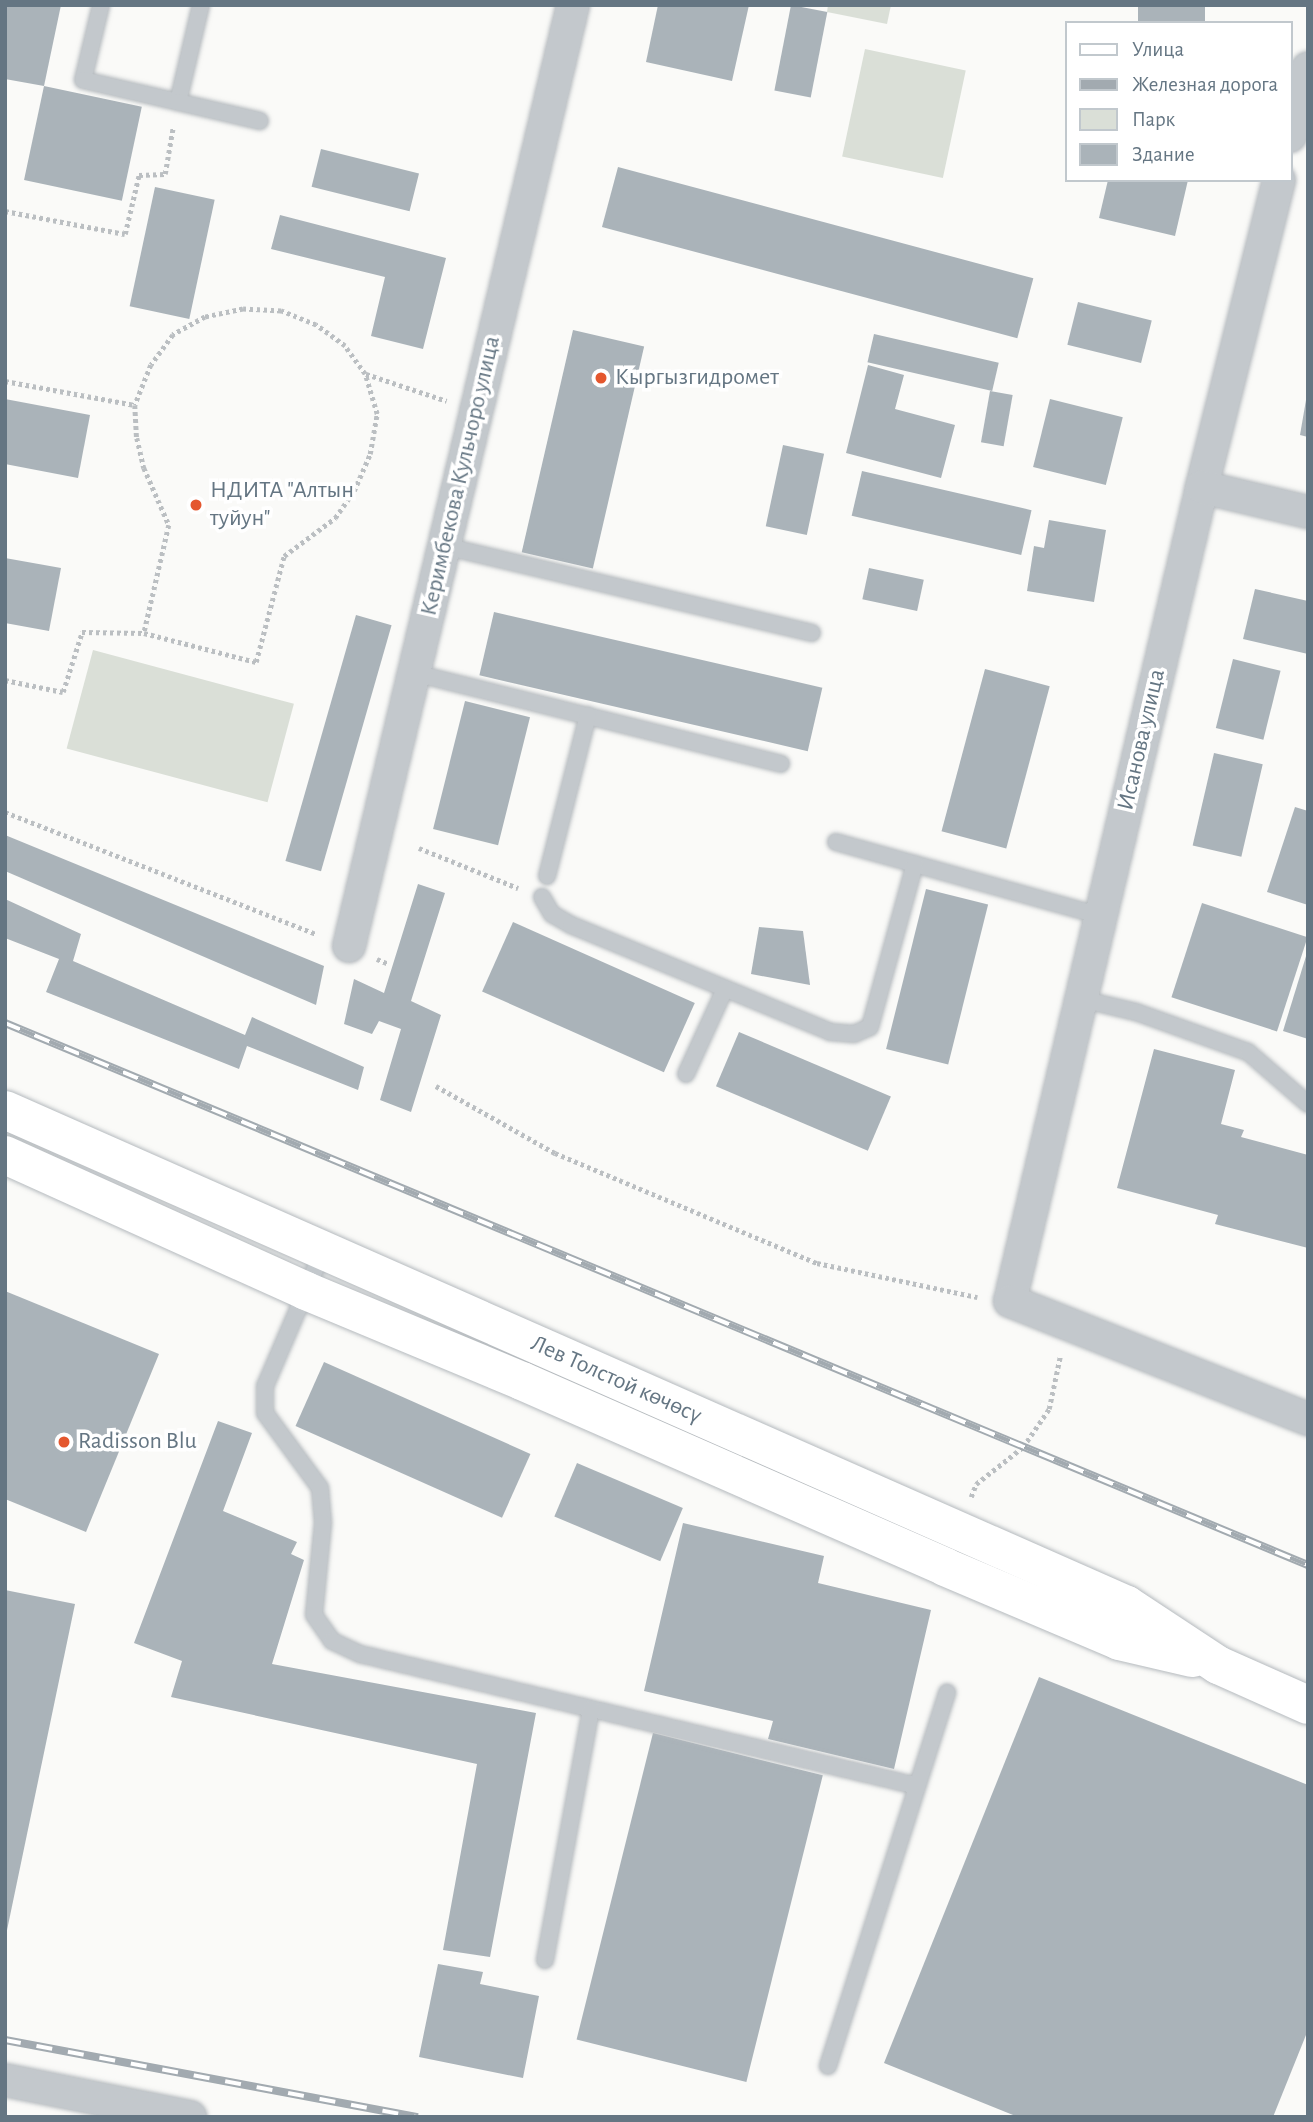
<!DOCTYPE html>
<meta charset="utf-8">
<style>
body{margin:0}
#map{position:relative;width:1313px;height:2122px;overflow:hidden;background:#fafaf8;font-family:"Alegreya Sans",sans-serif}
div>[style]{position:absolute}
.green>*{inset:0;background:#dadfd7;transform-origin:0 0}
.building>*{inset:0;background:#aab3b9;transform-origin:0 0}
.path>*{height:4.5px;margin-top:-2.25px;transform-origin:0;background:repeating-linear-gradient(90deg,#bbbfc2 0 3.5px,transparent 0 7px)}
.roads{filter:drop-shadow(0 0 2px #b5babe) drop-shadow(0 0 2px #b5babe)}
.service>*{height:16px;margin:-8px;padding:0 8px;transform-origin:8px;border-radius:8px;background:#c3c8cc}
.minor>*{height:32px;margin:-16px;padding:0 16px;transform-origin:16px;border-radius:16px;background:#c3c8cc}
.primary>*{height:38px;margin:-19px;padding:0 19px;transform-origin:19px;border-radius:19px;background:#fff}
.rail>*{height:8px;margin-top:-4px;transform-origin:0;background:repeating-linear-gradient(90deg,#fff 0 16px,#a2aab0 0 32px);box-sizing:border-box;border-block:2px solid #a2aab0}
.dots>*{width:19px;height:19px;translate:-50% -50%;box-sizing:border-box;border:4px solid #fff;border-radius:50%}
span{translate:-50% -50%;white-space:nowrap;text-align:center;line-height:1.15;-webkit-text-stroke:7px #fff;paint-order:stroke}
.poi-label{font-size:24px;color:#657683}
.left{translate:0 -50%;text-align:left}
.street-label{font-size:24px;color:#657683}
.frame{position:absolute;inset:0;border:7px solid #657683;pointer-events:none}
.legend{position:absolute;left:1065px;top:21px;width:228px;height:161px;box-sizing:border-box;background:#fff;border:2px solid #c1c8cd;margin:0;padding:9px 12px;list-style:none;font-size:21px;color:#657683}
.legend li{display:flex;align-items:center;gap:14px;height:35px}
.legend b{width:35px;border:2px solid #c1c8cd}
</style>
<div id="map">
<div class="green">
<div style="clip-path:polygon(828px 5px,891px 5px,887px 24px,827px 12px)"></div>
<div style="left:865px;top:49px;width:103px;height:110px;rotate:12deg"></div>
<div style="left:93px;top:650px;width:208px;height:102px;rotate:15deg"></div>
</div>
<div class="building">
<div style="clip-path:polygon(5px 5px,61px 5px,44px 86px,5px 79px)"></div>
<div style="clip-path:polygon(658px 5px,749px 5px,732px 81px,646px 62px)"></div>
<div style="left:791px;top:5px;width:37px;height:87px;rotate:11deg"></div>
<div style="left:1138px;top:5px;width:67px;height:18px"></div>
<div style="left:44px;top:86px;width:100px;height:96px;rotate:12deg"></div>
<div style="left:321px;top:149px;width:101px;height:39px;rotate:14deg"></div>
<div style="left:618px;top:167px;width:430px;height:62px;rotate:15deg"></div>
<div style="clip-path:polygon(1108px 180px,1188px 180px,1175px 236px,1099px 218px)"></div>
<div style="left:155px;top:187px;width:61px;height:122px;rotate:12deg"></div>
<div style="clip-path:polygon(280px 215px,446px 258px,423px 349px,371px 336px,385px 277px,271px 249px)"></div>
<div style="left:1078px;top:302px;width:76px;height:44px;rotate:14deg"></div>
<div style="left:573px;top:330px;width:73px;height:228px;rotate:13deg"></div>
<div style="left:874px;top:334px;width:128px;height:29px;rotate:13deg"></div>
<div style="clip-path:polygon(868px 365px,904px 375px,895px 409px,955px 425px,941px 478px,846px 453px)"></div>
<div style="left:990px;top:391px;width:23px;height:52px;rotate:10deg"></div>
<div style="clip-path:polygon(5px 399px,90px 415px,78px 478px,5px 464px)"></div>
<div style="left:1050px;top:399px;width:75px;height:70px;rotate:14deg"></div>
<div style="clip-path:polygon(1306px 400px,1308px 401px,1308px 437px,1300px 435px)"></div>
<div style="left:783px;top:445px;width:42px;height:83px;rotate:12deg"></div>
<div style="left:862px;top:471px;width:174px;height:46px;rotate:13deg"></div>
<div style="clip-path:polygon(1049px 520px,1106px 530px,1094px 602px,1027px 591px,1034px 546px,1044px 548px)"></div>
<div style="clip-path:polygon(5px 558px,61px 568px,49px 631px,5px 623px)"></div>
<div style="left:869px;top:568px;width:56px;height:32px;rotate:12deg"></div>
<div style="clip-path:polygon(1255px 589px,1308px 601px,1308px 654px,1243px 639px)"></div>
<div style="left:494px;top:612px;width:337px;height:65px;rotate:13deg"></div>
<div style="left:356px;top:615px;width:37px;height:256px;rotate:16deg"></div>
<div style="left:1233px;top:659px;width:49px;height:71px;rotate:14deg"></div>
<div style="left:985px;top:669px;width:67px;height:168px;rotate:15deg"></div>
<div style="left:465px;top:701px;width:67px;height:132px;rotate:14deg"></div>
<div style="left:1214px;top:753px;width:50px;height:95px;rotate:13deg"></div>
<div style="clip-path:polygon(1295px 807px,1308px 811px,1308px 905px,1267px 892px)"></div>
<div style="clip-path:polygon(5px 835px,324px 966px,316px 1005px,5px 871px)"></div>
<div style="clip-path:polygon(418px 884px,445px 893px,411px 1001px,441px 1015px,411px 1112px,380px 1100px,401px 1029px,379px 1021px,372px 1034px,344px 1024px,354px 979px,384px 993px)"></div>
<div style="left:926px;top:889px;width:64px;height:165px;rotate:14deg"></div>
<div style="clip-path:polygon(5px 899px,81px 934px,73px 961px,245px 1035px,252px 1017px,364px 1067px,358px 1090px,247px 1046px,239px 1069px,46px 992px,59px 959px,5px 938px)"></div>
<div style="left:1202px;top:903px;width:111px;height:99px;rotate:18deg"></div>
<div style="left:513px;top:922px;width:199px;height:76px;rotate:24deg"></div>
<div style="clip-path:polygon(759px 927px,803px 931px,810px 985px,751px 974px)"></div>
<div style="clip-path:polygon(1307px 953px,1308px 953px,1308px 1039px,1283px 1031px)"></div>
<div style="left:739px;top:1032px;width:165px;height:59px;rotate:23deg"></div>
<div style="clip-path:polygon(1154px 1049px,1235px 1070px,1221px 1124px,1244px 1130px,1241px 1137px,1308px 1155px,1308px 1248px,1215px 1224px,1218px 1215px,1117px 1188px)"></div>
<div style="clip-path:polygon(5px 1291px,159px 1354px,86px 1532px,5px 1499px)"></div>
<div style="left:324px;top:1362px;width:226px;height:70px;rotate:24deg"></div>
<div style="clip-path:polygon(218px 1421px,252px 1433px,223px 1511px,297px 1542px,291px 1554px,304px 1560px,272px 1664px,536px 1713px,490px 1957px,443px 1950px,477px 1764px,171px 1697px,182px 1661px,134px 1643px)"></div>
<div style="left:577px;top:1463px;width:115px;height:58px;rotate:23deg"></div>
<div style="clip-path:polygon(683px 1523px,824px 1556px,818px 1583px,931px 1610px,894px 1769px,768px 1739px,773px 1721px,644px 1691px)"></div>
<div style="clip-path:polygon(5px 1590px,75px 1604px,6px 1935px,5px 1935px)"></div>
<div style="clip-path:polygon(1039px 1677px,1308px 1785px,1308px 2030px,1273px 2117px,1018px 2117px,884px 2063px)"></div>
<div style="left:653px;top:1733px;width:175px;height:316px;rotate:14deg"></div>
<div style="clip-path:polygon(438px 1964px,483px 1972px,480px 1984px,539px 1996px,523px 2078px,419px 2057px)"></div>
</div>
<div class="path">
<div style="left:5px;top:211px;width:122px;rotate:10.9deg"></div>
<div style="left:125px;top:234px;width:61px;rotate:-76.7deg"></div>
<div style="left:139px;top:175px;width:26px;rotate:-2deg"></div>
<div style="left:165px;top:174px;width:48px;rotate:-80.3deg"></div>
<div style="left:366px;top:374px;width:85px;rotate:18.4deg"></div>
<div style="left:5px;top:381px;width:132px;rotate:10.5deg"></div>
<div style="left:5px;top:680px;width:59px;rotate:11.7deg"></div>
<div style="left:63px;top:692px;width:63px;rotate:-72.4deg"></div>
<div style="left:82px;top:632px;width:62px;rotate:0.9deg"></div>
<div style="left:144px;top:633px;width:116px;rotate:14.5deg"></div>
<div style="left:256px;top:662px;width:110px;rotate:-75.2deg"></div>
<div style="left:284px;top:556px;width:64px;rotate:-36.7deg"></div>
<div style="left:335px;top:518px;width:33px;rotate:-55deg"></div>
<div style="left:354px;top:491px;width:40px;rotate:-66.6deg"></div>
<div style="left:370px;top:454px;width:41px;rotate:-80.1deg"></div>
<div style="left:377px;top:414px;width:42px;rotate:-106.7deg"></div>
<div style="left:365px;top:374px;width:34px;rotate:-126deg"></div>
<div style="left:345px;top:346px;width:36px;rotate:-144deg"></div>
<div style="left:316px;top:325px;width:38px;rotate:-158deg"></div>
<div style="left:281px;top:311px;width:38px;rotate:-177deg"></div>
<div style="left:243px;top:309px;width:39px;rotate:168deg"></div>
<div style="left:205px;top:317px;width:37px;rotate:151deg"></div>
<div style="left:173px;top:335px;width:37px;rotate:126deg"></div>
<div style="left:151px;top:365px;width:43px;rotate:111.8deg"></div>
<div style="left:135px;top:405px;width:33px;rotate:87deg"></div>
<div style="left:137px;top:438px;width:31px;rotate:77deg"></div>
<div style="left:144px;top:468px;width:62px;rotate:66.3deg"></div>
<div style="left:169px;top:525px;width:111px;rotate:103deg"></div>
<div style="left:5px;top:812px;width:335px;rotate:21.4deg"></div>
<div style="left:419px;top:848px;width:107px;rotate:22deg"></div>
<div style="left:377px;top:959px;width:13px;rotate:23deg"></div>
<div style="left:436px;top:1086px;width:137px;rotate:29.4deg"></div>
<div style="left:555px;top:1153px;width:284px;rotate:22.8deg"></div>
<div style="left:817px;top:1263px;width:164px;rotate:12deg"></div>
<div style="left:971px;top:1497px;width:14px;rotate:-69deg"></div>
<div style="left:976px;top:1484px;width:60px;rotate:-38.2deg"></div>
<div style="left:1023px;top:1447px;width:46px;rotate:-55.6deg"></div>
<div style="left:1049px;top:1409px;width:53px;rotate:-78.1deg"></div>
</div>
<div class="roads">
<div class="service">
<div style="left:101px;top:5px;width:77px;rotate:103.5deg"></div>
<div style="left:83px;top:80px;width:98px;rotate:13deg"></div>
<div style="left:178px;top:102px;width:100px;rotate:-76.7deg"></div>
<div style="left:178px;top:102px;width:84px;rotate:13deg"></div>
<div style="left:444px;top:546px;width:378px;rotate:13.3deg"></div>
<div style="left:414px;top:673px;width:378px;rotate:13.9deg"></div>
<div style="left:836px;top:842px;width:275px;rotate:15.6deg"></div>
<div style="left:547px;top:876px;width:166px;rotate:-75.7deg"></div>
<div style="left:542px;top:897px;width:20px;rotate:60deg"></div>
<div style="left:552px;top:914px;width:22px;rotate:30deg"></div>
<div style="left:571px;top:925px;width:280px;rotate:22.4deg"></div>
<div style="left:830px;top:1032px;width:24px;rotate:5deg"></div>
<div style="left:854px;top:1034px;width:17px;rotate:-24deg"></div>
<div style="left:870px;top:1027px;width:169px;rotate:-74.6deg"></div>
<div style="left:1081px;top:999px;width:57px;rotate:13.3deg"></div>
<div style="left:1136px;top:1012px;width:119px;rotate:19.7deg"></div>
<div style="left:1248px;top:1052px;width:79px;rotate:40.9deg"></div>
<div style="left:686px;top:1074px;width:94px;rotate:-65.4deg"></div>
<div style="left:323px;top:1251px;width:147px;rotate:113.2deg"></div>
<div style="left:265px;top:1386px;width:27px;rotate:90deg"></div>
<div style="left:265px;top:1413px;width:93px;rotate:53.7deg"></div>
<div style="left:320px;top:1488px;width:35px;rotate:85deg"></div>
<div style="left:323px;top:1523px;width:92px;rotate:95.6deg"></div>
<div style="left:314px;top:1615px;width:32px;rotate:55deg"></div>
<div style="left:332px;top:1641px;width:31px;rotate:25deg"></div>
<div style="left:360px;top:1654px;width:572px;rotate:13.33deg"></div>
<div style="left:545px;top:1960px;width:255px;rotate:-79.6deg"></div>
<div style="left:828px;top:2066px;width:392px;rotate:-72.3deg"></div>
</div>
<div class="minor">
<div style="left:1290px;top:136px;width:70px;rotate:-75.2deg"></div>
<div style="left:1279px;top:180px;width:317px;rotate:104.1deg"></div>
<div style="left:1202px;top:487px;width:836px;rotate:103.27deg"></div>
<div style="left:1010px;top:1301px;width:321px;rotate:21.6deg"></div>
<div style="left:1202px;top:487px;width:109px;rotate:13.3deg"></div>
<div style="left:349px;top:946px;width:967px;rotate:-76.61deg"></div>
<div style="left:5px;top:2080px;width:189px;rotate:11.3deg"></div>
</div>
<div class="primary">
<div style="left:5px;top:1110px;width:1226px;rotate:23.81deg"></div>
<div style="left:1127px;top:1605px;width:109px;rotate:33.4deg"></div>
<div style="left:1218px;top:1665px;width:98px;rotate:24deg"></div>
<div style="left:5px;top:1155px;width:330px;rotate:24.3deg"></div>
<div style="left:306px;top:1291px;width:234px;rotate:22.6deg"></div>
<div style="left:522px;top:1381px;width:462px;rotate:23.7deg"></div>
<div style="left:945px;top:1567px;width:189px;rotate:23deg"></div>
<div style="left:1119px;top:1641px;width:75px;rotate:13.1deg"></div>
</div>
</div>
<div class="rail">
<div style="left:5px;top:1023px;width:1411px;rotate:22.59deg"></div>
<div style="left:5px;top:2040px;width:420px;rotate:10.6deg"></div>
</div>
<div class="dots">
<div style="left:601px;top:378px;background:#e4572e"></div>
<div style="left:196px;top:505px;background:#e4572e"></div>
<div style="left:64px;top:1442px;background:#e4572e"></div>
</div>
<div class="poi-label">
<span class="left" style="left:615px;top:378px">Кыргызгидромет</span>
<span class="left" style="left:210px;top:505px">НДИТА "Алтын<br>туйун"</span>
<span class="left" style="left:78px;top:1442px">Radisson Blu</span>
</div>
<div class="street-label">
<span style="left:461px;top:476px;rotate:-77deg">Керимбекова Кульчоро улица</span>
<span style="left:1142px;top:740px;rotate:-77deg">Исанова улица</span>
<span style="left:616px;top:1380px;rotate:24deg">Лев Толстой көчөсү</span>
</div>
<div class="frame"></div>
<ul class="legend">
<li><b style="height:9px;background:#fff"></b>Улица</li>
<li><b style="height:9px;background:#a2aab0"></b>Железная дорога</li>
<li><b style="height:19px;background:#dadfd7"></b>Парк</li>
<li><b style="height:19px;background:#aab3b9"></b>Здание</li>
</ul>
</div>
